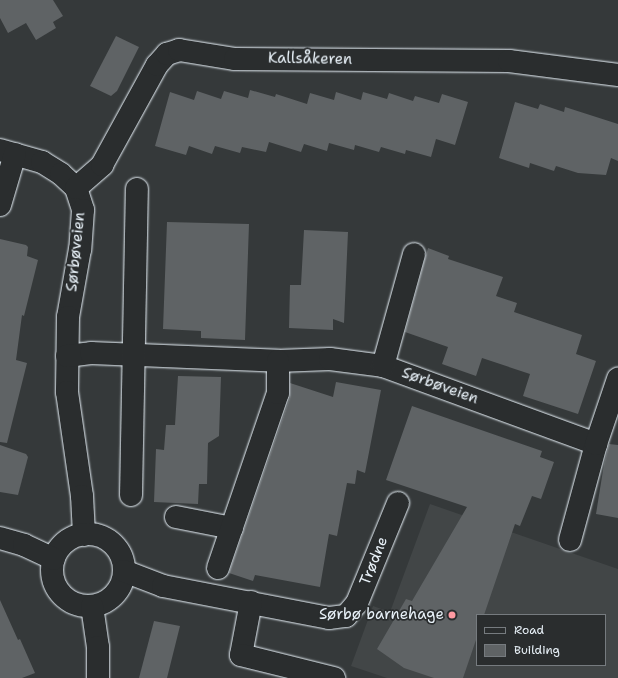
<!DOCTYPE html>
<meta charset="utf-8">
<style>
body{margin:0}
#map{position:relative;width:618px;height:678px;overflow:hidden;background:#35393a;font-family:"Shantell Sans",sans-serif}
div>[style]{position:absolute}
.built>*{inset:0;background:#424647}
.building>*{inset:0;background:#5f6365}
.roads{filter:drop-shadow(0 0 1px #e8f1f8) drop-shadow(0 0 1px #e8f1f8)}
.minor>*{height:22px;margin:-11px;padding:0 11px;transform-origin:11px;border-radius:11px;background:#2a2d2e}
.minor>.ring{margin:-11px;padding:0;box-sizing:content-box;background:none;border:22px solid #2a2d2e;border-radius:50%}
.dots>*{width:11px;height:11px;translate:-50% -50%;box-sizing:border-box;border:2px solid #2a2d2e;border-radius:50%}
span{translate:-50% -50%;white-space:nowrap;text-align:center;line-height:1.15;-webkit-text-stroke:3.5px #2a2d2e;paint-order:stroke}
.street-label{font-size:15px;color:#e8f1f8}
.poi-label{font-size:15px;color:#e8f1f8}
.right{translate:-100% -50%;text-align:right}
.legend{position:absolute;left:476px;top:614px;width:130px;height:52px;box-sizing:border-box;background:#2a2d2e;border:1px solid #767b7f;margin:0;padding:5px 7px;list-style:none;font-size:12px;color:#e8f1f8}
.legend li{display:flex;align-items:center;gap:8px;height:20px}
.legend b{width:20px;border:1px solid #767b7f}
</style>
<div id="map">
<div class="built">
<div style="clip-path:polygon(evenodd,430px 504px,618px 569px,618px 678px,387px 678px,351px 666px,373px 606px,390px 612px,430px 504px,477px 615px,605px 615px,605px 665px,477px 665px,477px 615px)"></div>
</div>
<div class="building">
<div style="clip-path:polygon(0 0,53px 0,63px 16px,53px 22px,56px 28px,36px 40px,26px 23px,8px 33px,0 18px)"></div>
<div style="clip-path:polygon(116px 36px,139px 47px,117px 91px,111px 96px,90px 86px)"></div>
<div style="clip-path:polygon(250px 90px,275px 97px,276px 94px,307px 104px,310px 93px,334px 100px,336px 92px,361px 100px,363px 92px,387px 99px,389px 93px,413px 101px,415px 96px,439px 103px,442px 94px,468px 102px,455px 145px,436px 139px,431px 157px,406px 150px,405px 154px,381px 147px,379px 152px,355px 145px,354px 150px,329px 143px,327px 151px,304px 144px,301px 152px,269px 142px,266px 152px,242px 147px,240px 153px,215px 146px,212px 154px,189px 146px,186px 155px,155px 146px,170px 92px,194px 100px,197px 91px,221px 99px,224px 91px,248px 98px)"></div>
<div style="clip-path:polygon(515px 102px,538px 109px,540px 104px,564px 112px,565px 107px,618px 124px,618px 161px,611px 158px,606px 175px,578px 173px,556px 166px,554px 171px,530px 163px,529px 168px,499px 158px)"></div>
<div style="clip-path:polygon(167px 222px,249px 224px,245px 340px,201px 338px,201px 331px,163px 329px)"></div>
<div style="clip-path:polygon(304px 230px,348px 232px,344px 323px,333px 319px,333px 330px,289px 328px,290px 285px,301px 285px)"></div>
<div style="clip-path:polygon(0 239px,26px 245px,28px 247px,27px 256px,38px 260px,24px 316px,22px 315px,16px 360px,27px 363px,7px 443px,0 442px)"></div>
<div style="clip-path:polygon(428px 248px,449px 256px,448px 259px,503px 277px,496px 296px,517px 303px,514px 312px,582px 335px,576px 354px,596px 361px,578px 414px,523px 396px,530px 374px,482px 358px,476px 376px,442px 364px,448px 347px,405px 332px)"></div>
<div style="clip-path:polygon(178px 376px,221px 377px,219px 436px,208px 443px,207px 484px,199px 484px,198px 504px,154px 502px,156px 449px,164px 450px,166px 425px,175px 425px)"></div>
<div style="clip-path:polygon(336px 382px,381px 390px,365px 473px,357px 470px,355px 484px,347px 483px,337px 536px,329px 534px,320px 587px,255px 575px,253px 581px,229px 573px,290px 397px,290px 383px,333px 397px)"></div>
<div style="clip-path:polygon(412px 406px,542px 451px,540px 457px,554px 462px,541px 499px,532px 496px,520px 526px,515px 524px,484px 615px,477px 615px,477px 637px,463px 678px,434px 678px,404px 668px,377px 649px,406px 599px,412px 601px,467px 507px,386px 480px)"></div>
<div style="clip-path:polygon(609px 444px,618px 445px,618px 518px,596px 514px,604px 464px)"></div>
<div style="clip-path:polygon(0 445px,26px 454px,28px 457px,18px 495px,0 492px)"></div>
<div style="clip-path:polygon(0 600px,18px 640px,20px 639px,35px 673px,22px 678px,0 678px)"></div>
<div style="clip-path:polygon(154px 621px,180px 626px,167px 678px,139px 678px)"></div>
</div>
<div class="roads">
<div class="minor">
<div style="left:0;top:150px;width:44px;rotate:15.9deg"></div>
<div style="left:42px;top:162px;width:22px;rotate:32deg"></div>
<div style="left:61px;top:174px;width:21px;rotate:43deg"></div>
<div style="left:76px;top:188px;width:23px;rotate:72deg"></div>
<div style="left:83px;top:210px;width:39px;rotate:94deg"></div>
<div style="left:80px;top:249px;width:69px;rotate:100deg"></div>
<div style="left:68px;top:317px;width:75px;rotate:90.8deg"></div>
<div style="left:67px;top:392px;width:105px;rotate:81.8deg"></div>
<div style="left:82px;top:496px;width:39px;rotate:87deg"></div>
<div style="left:76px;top:188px;width:35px;rotate:-41deg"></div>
<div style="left:102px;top:165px;width:114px;rotate:-61.2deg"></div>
<div style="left:157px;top:65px;width:15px;rotate:-48deg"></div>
<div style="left:167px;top:54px;width:13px;rotate:-18deg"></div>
<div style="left:179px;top:50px;width:57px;rotate:9.1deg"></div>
<div style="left:235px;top:59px;width:274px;rotate:0.4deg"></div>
<div style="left:509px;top:61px;width:110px;rotate:7.3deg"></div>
<div style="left:0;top:205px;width:53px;rotate:-73.6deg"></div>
<div style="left:67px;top:356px;width:24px;rotate:-7deg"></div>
<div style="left:91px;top:353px;width:187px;rotate:2.4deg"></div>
<div style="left:278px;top:361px;width:52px;rotate:-2.2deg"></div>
<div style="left:330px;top:359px;width:53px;rotate:7.5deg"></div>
<div style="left:383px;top:366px;width:227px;rotate:20.1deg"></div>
<div style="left:383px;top:366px;width:116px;rotate:-74.5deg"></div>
<div style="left:131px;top:495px;width:306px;rotate:-88.9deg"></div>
<div style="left:176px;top:517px;width:57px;rotate:11.1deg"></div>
<div class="ring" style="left:52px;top:534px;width:50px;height:50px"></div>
<div style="left:0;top:538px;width:25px;rotate:16deg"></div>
<div style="left:24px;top:545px;width:33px;rotate:25deg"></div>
<div style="left:570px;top:540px;width:99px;rotate:-74.8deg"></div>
<div style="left:596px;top:444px;width:69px;rotate:-71.3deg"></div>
<div style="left:218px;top:568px;width:185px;rotate:-71.1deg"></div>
<div style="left:278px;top:393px;width:32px;rotate:-90deg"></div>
<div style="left:124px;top:571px;width:42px;rotate:21deg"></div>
<div style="left:163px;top:586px;width:169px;rotate:10.9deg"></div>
<div style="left:329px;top:618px;width:17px;rotate:-7deg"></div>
<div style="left:346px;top:616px;width:17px;rotate:-50deg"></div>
<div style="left:357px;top:603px;width:108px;rotate:-67.7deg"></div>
<div style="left:251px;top:602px;width:54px;rotate:100.7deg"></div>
<div style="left:241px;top:655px;width:96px;rotate:13.9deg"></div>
<div style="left:92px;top:606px;width:41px;rotate:81.7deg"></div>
<div style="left:98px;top:647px;width:31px;rotate:90deg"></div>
</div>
</div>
<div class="dots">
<div style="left:452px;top:615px;background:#ff9aa2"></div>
</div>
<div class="street-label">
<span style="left:310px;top:59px;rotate:1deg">Kallsåkeren</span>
<span style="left:76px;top:252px;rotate:-84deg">Sørbøveien</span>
<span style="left:440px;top:386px;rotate:20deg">Sørbøveien</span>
<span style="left:374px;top:561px;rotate:-68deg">Trødne</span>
</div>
<div class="poi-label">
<span class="right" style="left:444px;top:615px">Sørbø barnehage</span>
</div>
<ul class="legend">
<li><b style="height:5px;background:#2a2d2e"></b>Road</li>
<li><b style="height:11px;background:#5f6365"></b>Building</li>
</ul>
</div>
